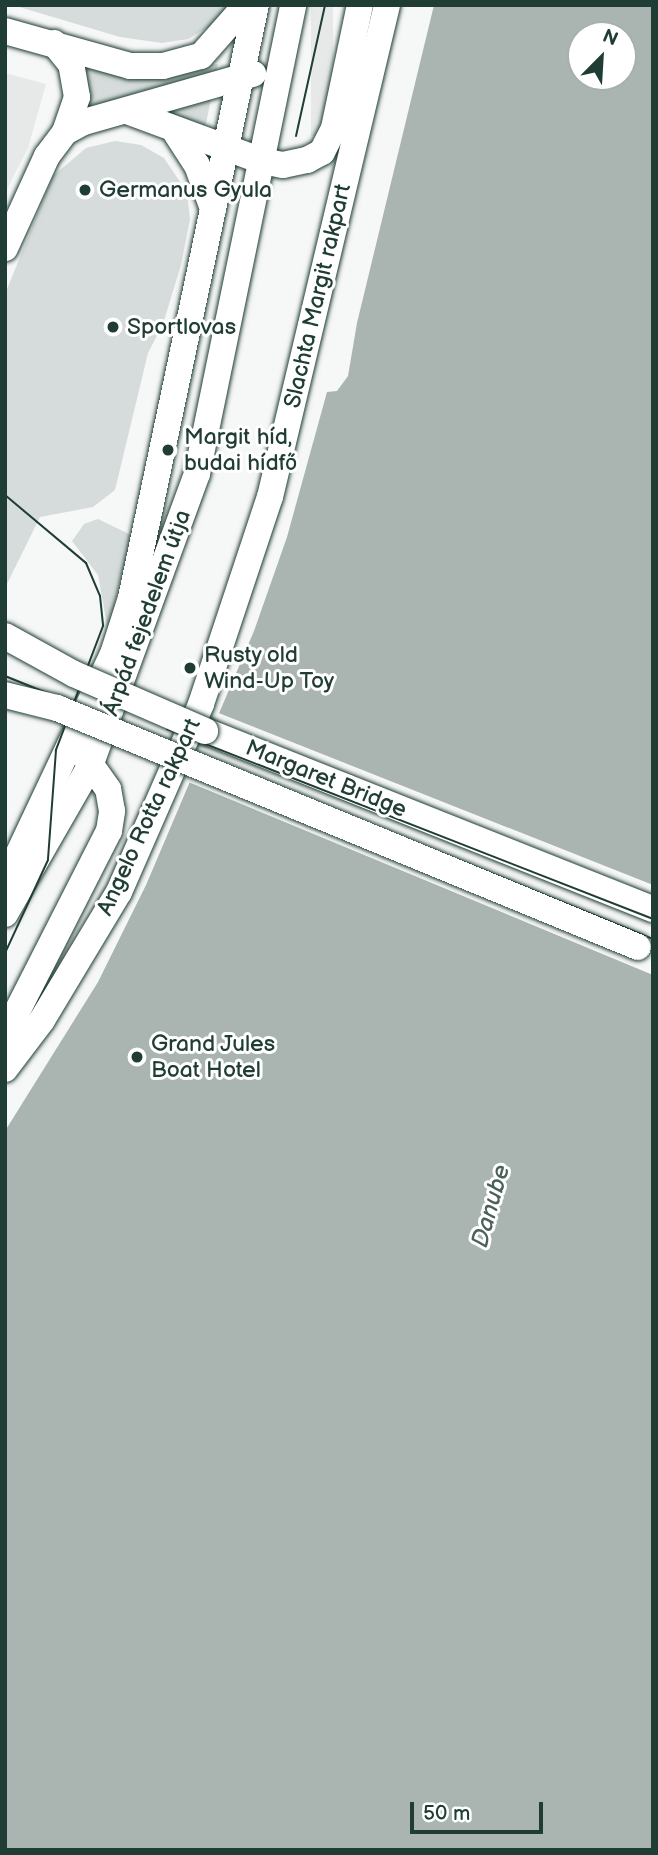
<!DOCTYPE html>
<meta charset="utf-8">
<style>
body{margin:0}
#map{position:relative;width:658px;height:1855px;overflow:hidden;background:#f6f7f7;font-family:"Balsamiq Sans",sans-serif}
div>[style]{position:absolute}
.built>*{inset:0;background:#e6e9e8;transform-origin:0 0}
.green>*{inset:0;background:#d6dcdb}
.water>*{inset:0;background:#aab5b1}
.pier>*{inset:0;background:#f6f7f7}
.roads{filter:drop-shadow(0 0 2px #1f3d34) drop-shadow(0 0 2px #1f3d34)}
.secondary>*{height:26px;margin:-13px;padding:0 13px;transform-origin:13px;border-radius:13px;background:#fff}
.tram>*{height:2px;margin:-1px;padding:0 1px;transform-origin:1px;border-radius:1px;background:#1f3d34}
.bridges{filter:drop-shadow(0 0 2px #1f3d34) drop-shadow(0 0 2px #1f3d34)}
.secondary-bridge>*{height:26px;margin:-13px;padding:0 13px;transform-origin:13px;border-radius:13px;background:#fff}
.dots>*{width:19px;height:19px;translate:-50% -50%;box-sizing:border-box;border:4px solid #fff;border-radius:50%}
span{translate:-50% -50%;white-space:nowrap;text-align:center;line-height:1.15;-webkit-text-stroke:6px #fff;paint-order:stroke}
.poi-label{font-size:23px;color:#1f3d34}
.left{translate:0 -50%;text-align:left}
.street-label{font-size:23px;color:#1f3d34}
.water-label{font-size:24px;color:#49615a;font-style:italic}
.frame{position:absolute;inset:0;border:7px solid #1f3d34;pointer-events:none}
.north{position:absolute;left:567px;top:21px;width:70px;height:70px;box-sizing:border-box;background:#fff;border:2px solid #a5b1ae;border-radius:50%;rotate:24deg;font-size:19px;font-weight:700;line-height:28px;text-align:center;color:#1f3d34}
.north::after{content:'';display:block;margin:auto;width:24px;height:32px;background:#1f3d34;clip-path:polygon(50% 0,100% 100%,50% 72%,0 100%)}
.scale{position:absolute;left:410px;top:1802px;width:133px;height:32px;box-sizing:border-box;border:4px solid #1f3d34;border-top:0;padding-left:9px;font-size:21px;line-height:24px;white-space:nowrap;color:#1f3d34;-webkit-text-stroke:5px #fff;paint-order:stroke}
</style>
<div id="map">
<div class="built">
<div style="left:311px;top:5px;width:22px;height:131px"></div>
<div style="clip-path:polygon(5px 73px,46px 84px,28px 148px,5px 193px)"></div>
</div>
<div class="green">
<div style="clip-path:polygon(232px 5px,215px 23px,188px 39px,162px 43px,120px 37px,16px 6px)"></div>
<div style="clip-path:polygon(78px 64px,207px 65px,218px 64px,215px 78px,87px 107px)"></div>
<div style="clip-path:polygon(211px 99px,204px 133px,165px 114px,165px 109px)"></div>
<div style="clip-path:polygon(115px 141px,141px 145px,164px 158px,187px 192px,190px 219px,181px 265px,163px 324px,148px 353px,115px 490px,93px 507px,40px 517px,5px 588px,5px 294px,53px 176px,86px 148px)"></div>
<div style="clip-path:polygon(98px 519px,131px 535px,108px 631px,98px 575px,72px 541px,84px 524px)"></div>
</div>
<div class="water">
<div style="clip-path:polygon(evenodd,434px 5px,653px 5px,653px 1850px,5px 1850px,5px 1131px,98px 982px,146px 885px,254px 631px,287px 537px,327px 392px,337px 391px,348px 376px,357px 323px,434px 5px,581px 35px,623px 35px,623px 77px,581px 77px,581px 35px)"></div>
</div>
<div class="pier">
<div style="clip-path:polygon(216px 712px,653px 885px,653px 975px,186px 781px)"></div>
</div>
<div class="roads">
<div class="secondary">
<div style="left:5px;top:31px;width:130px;rotate:15.6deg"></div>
<div style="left:130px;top:66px;width:33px"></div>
<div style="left:163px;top:66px;width:39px;rotate:-15deg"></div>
<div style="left:201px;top:56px;width:68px;rotate:-48.6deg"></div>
<div style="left:127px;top:111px;width:144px;rotate:20.3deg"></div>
<div style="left:262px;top:161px;width:21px;rotate:11deg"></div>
<div style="left:283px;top:165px;width:25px;rotate:-12deg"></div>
<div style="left:307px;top:160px;width:17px;rotate:-28deg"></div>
<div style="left:322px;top:152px;width:27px;rotate:-63deg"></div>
<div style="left:334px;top:128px;width:126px;rotate:-78.1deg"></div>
<div style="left:65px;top:132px;width:21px;rotate:-28deg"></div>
<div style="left:84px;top:122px;width:176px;rotate:-15.9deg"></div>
<div style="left:176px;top:133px;width:38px;rotate:57deg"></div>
<div style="left:197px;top:165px;width:47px;rotate:70deg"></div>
<div style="left:5px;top:248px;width:101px;rotate:-65.5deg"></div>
<div style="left:47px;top:156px;width:30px;rotate:-53deg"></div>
<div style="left:65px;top:132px;width:37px;rotate:-71deg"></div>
<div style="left:77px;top:97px;width:34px;rotate:-100deg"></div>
<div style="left:71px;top:64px;width:27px;rotate:-129deg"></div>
<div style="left:205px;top:731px;width:482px;rotate:21.7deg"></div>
<div style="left:6px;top:880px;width:250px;rotate:-64.7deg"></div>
<div style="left:113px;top:654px;width:59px;rotate:-72.2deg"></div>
<div style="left:131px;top:598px;width:606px;rotate:-78.1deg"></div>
<div style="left:5px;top:914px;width:171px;rotate:-60.1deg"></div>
<div style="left:90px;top:766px;width:311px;rotate:-69.9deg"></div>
<div style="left:197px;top:474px;width:479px;rotate:-78.4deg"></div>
<div style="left:5px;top:1035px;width:229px;rotate:-63deg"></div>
<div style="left:109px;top:831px;width:20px;rotate:-81deg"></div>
<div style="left:112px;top:811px;width:22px;rotate:-100deg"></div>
<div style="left:108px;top:789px;width:42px;rotate:-125.2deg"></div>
<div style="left:5px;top:1069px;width:61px;rotate:-52.9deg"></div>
<div style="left:42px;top:1020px;width:149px;rotate:-59deg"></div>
<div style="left:119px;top:892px;width:205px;rotate:-66.4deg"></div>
<div style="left:201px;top:704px;width:218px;rotate:-71.6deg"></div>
<div style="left:270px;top:497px;width:506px;rotate:-76.62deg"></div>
</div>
</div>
<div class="tram">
<div style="left:296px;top:136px;width:134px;rotate:-77.5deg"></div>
<div style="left:5px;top:495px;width:106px;rotate:40deg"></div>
<div style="left:86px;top:563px;width:36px;rotate:67deg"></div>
<div style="left:100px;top:596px;width:30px;rotate:84deg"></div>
<div style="left:103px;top:626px;width:133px;rotate:110.8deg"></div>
<div style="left:56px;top:750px;width:110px;rotate:94.2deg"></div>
<div style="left:48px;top:860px;width:102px;rotate:114.8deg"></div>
<div style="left:5px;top:676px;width:699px;rotate:22.09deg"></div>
<div style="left:167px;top:729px;width:522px;rotate:21.35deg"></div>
</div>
<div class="bridges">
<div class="secondary-bridge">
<div style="left:5px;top:636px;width:79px;rotate:28.8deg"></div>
<div style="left:74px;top:674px;width:143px;rotate:23.5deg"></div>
<div style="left:5px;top:695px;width:54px;rotate:14deg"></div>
<div style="left:57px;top:708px;width:628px;rotate:22.36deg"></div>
</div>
</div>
<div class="dots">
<div style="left:85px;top:190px;background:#1f3d34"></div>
<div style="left:113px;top:327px;background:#1f3d34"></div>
<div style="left:168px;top:450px;background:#1f3d34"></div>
<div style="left:190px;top:668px;background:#1f3d34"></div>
<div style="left:137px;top:1057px;background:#1f3d34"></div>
</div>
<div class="poi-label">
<span class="left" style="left:99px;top:190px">Germanus Gyula</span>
<span class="left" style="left:127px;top:327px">Sportlovas</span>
<span class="left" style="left:184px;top:450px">Margit híd,<br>budai hídfő</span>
<span class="left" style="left:204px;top:668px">Rusty old<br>Wind-Up Toy</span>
<span class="left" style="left:151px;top:1057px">Grand Jules<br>Boat Hotel</span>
</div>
<div class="street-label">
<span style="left:318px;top:296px;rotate:-77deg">Slachta Margit rakpart</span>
<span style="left:147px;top:613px;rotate:-70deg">Árpád fejedelem útja</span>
<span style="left:326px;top:779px;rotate:22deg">Margaret Bridge</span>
<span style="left:149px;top:817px;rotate:-65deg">Angelo Rotta rakpart</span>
</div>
<div class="water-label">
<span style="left:491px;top:1206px;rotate:-74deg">Danube</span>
</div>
<div class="frame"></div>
<div class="north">N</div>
<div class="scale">50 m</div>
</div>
